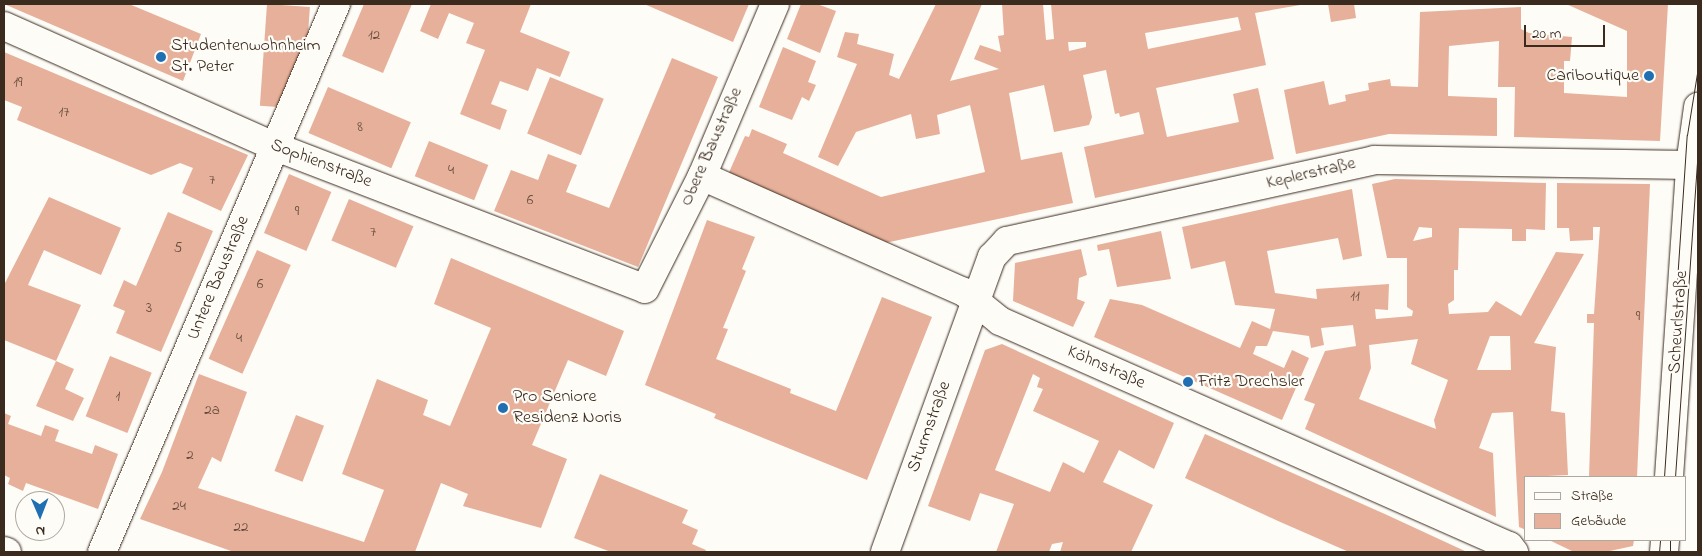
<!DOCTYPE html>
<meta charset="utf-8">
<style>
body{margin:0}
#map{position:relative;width:1702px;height:556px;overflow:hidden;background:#fdfcf7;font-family:"Indie Flower",sans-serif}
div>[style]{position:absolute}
.building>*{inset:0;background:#e6b09a;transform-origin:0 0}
.roads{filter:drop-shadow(0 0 1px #3b2a1e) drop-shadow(0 0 1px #3b2a1e)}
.minor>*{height:28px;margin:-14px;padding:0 14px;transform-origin:14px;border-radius:14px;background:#fdfcf7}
.tertiary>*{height:28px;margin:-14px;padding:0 14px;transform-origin:14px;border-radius:14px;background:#fdfcf7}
.secondary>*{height:28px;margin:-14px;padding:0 14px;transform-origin:14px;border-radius:14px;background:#fdfcf7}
.tram>*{height:1px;margin:-0.5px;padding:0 0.5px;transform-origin:0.5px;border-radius:0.5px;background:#3b2a1e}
.dots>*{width:14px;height:14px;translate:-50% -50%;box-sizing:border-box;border:2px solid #fdfcf7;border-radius:50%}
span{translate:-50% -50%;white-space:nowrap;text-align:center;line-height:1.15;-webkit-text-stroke:4.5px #fdfcf7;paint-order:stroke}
.number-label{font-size:15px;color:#664c3d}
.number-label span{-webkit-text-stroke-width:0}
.poi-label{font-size:18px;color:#3b2a1e}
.left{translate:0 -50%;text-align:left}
.right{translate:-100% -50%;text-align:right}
.street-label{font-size:18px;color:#3b2a1e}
.frame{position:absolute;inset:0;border:5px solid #3b2a1e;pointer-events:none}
.legend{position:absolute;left:1524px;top:476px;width:162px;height:65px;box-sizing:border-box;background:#fdfcf7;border:1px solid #afa8a0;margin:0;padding:6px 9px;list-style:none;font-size:15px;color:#3b2a1e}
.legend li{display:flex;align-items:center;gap:10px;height:25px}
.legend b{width:25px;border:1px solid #afa8a0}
.north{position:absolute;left:15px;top:491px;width:50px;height:50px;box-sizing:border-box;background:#fdfcf7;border:1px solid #afa8a0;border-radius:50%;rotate:179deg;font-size:14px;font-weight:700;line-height:20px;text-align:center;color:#3b2a1e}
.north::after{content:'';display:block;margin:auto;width:18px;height:22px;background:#1f6fb2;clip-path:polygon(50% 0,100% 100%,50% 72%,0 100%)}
.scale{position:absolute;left:1524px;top:25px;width:81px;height:22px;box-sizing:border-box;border:2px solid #3b2a1e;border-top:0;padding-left:6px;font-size:15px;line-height:18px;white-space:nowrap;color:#3b2a1e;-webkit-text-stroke:4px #fdfcf7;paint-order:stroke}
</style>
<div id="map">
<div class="building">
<div style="clip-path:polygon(4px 4px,129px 4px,201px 34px,183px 81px)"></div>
<div style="left:267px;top:4px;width:43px;height:102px;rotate:4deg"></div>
<div style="clip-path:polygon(364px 4px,412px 4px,383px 73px,342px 56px)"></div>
<div style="clip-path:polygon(431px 4px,531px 4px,520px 32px,570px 52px,560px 77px,537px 68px,528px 91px,500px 81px,491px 104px,507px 110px,500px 130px,460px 114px,485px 50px,466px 43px,474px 23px,449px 13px,438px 39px,420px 31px)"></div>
<div style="clip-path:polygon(644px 4px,749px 4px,733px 42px)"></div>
<div style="clip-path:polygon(801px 4px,817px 4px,836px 11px,820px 53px,787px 39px)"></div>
<div style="clip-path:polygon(evenodd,936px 4px,982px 4px,950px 81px,999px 69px,974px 59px,980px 45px,1001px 52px,998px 36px,1004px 35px,1002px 4px,1043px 4px,1046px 40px,1054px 39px,1051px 4px,1306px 4px,1255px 13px,1266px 65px,1156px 88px,1167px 137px,1239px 122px,1233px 94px,1258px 88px,1274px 159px,1095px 198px,1084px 147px,1144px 134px,1139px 112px,1120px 117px,1119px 113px,1115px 114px,1106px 70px,1083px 75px,1092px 117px,1089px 125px,1054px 132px,1044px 85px,1009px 93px,1021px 160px,1062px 152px,1073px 203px,880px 244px,727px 177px,745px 136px,749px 137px,752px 129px,787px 144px,783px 153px,881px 197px,985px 172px,970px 105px,937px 115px,940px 134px,916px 139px,911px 114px,856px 132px,838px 166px,818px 157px,857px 64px,837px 57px,845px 32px,859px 34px,857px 44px,894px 54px,889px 75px,899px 79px,936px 4px,1238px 17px,1241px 30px,1148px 49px,1145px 33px,1238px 17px,936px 4px,1068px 42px,1086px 42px,1086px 47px,1069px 51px,1068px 42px)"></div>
<div style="clip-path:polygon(1328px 4px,1354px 4px,1356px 18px,1331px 22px)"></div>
<div style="clip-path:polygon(1566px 4px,1668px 4px,1660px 141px,1514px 137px,1515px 87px,1498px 87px,1499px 41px,1449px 46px,1448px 88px,1448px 96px,1497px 98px,1497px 136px,1389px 134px,1296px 154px,1284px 90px,1324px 81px,1329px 105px,1346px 101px,1345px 95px,1369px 90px,1368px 83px,1390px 79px,1391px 86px,1418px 87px,1420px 12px,1521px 7px,1521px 29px,1529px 33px,1572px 37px,1570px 61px,1564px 61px,1564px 93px,1627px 97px,1627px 31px)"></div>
<div style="clip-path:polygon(783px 47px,816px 61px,808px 82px,816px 85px,809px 101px,802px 97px,792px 120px,759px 107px)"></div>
<div style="clip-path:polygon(4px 52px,248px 155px,221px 211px,182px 193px,193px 168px,180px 163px,151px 175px,17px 120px,22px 107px,4px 100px)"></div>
<div style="clip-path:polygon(672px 58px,718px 77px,638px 267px,494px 211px,511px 170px,538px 180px,548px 154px,577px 165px,566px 192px,609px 208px)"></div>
<div style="left:550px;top:77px;width:58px;height:61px;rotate:22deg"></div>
<div style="left:328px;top:87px;width:90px;height:50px;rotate:23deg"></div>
<div style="left:429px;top:141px;width:64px;height:38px;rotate:22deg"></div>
<div style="left:289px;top:174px;width:46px;height:64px;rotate:23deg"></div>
<div style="clip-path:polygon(evenodd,1395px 179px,1546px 183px,1545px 230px,1526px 229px,1526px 241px,1512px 241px,1512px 229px,1459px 228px,1458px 270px,1454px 270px,1454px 300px,1448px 304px,1449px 314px,1488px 312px,1496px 301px,1521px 316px,1556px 252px,1584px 254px,1534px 343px,1556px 347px,1551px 411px,1565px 413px,1568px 475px,1526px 477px,1526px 530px,1519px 527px,1513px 412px,1492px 413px,1479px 448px,1493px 453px,1496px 517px,1305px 429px,1315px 404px,1304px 400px,1325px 351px,1356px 346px,1353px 325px,1321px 328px,1324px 345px,1311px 348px,1309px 336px,1273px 331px,1267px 346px,1256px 346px,1253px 354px,1284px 368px,1292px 350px,1309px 358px,1282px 420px,1094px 337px,1110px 299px,1142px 305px,1240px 348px,1252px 321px,1270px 329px,1275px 309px,1235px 305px,1225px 261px,1191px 269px,1182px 227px,1352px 189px,1362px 256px,1343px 260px,1338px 238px,1267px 251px,1275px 293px,1317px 299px,1316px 289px,1389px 284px,1388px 310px,1375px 309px,1376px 319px,1412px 316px,1413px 311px,1407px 307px,1407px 258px,1387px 258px,1372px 184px,1395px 179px,1419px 227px,1432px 228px,1432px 237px,1413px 241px,1419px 227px,1395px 179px,1490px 336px,1510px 336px,1511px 370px,1477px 370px,1490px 336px,1395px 179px,1418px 339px,1411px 364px,1448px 380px,1434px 420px,1436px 429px,1359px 399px,1371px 368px,1369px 345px,1418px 339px)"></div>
<div style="clip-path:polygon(1557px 183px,1650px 184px,1637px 477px,1589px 477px,1594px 323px,1587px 323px,1587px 314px,1594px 314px,1600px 227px,1593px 227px,1593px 240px,1570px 241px,1569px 228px,1557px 228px)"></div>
<div style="clip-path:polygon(49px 197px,121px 228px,101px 275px,44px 250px,28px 285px,81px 305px,56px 361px,74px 369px,65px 389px,84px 398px,73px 421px,36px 406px,56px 361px,4px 340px,4px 285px)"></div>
<div style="left:349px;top:199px;width:70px;height:45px;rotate:23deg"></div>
<div style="clip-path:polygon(168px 212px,213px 231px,161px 352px,116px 333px,125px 311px,113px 306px,124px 280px,136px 286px)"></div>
<div style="clip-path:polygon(707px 220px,755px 237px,742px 269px,746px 271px,723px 328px,728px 329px,716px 359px,791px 389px,790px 393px,836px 411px,882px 297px,932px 317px,867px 480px,714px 418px,716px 414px,645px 385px)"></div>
<div style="clip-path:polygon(1161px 231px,1171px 279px,1117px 287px,1109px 249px,1098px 251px,1097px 245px)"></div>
<div style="clip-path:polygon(1081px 249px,1087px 275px,1079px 278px,1077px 299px,1085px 302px,1073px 327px,1013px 301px,1015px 263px)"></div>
<div style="left:257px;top:250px;width:37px;height:119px;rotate:24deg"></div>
<div style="clip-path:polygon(451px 258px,624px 331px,606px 376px,568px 360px,532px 445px,567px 459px,541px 528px,463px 506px,468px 494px,441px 483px,415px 552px,234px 552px,140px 519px,162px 472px,199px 374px,247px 392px,221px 462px,212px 457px,198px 488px,364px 542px,384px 490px,342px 474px,377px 379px,428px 400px,423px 415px,450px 426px,491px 328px,434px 304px)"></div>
<div style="clip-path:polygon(evenodd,1002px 344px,1174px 423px,1154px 469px,1119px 450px,1103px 482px,1153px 505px,1131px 552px,1060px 552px,1063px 542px,1052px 544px,1049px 552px,996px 552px,1014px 504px,980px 493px,970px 521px,928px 506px,985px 350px,1002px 344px,1033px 374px,1040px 378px,1037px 387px,1043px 389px,1033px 411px,1099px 441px,1084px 473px,1063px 462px,1050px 492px,995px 470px,1033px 374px)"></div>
<div style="left:110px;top:356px;width:45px;height:65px;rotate:22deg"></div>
<div style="clip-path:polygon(4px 413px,11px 416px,8px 424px,41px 436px,45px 425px,59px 430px,55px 441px,92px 454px,95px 445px,118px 454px,98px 509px,26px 483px,23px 491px,8px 484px,10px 478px,4px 475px)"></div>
<div style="left:296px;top:415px;width:30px;height:60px;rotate:21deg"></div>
<div style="clip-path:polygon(1205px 434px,1387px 515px,1467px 552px,1349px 552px,1278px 521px,1185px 478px)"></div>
<div style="clip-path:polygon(600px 474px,688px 510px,682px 523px,698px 530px,692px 544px,706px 550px,705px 552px,611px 552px,574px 538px)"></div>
<div style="clip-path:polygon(1549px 540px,1634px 540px,1633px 546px,1605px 552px,1574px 552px)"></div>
</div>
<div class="roads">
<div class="minor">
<div style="left:4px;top:26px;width:298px;rotate:24deg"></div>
<div style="left:276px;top:147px;width:395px;rotate:21deg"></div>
<div style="left:645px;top:289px;width:127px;rotate:-63.2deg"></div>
<div style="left:702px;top:176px;width:187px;rotate:-67deg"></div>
<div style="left:702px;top:176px;width:287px;rotate:23.9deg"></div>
<div style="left:964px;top:292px;width:46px;rotate:38.9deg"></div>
<div style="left:1000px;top:321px;width:557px;rotate:23.85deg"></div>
<div style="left:1509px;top:546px;width:8px;rotate:50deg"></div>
<div style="left:102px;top:552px;width:596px;rotate:-66.88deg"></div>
<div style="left:885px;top:552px;width:314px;rotate:-70.1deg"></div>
<div style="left:992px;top:257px;width:22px;rotate:-47deg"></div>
<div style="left:1007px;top:241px;width:376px;rotate:-12.4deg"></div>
<div style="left:1374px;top:160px;width:316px;rotate:0.9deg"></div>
</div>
<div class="tertiary">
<div style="left:1669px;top:477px;width:313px;rotate:-86.1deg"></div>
<div style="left:1690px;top:165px;width:59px;rotate:-82.1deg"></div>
<div style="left:1664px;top:552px;width:12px;rotate:-85deg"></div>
</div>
<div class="secondary">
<div style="left:4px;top:551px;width:3px;rotate:18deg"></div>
</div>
</div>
<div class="tram">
<div style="left:1664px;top:477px;width:343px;rotate:-86.2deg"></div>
<div style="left:1687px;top:135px;width:69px;rotate:-80.8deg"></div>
<div style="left:1675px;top:477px;width:334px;rotate:-86deg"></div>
<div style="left:1659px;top:552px;width:12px;rotate:-85deg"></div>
<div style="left:1670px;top:552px;width:12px;rotate:-90deg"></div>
</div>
<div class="dots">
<div style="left:161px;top:57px;background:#1f6fb2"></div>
<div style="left:1649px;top:76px;background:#1f6fb2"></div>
<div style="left:1188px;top:382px;background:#1f6fb2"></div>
<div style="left:503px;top:408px;background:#1f6fb2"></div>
</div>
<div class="number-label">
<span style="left:374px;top:36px">12</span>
<span style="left:18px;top:83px">19</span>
<span style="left:64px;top:113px">17</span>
<span style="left:360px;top:128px">8</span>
<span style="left:451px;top:171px">4</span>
<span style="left:212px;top:181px">7</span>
<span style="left:530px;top:201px">6</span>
<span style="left:297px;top:212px">9</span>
<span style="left:373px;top:233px">7</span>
<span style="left:178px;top:249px">5</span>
<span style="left:260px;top:285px">6</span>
<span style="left:1355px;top:297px">11</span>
<span style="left:149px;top:309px">3</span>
<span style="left:1638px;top:317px">9</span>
<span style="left:239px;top:339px">4</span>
<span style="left:118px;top:397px">1</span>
<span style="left:212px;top:411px">2a</span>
<span style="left:190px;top:456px">2</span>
<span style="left:179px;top:507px">24</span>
<span style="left:241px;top:528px">22</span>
</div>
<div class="poi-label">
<span class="left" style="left:171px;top:57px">Studentenwohnheim<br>St. Peter</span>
<span class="right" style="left:1639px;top:76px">Cariboutique</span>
<span class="left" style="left:1198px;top:382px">Fritz Drechsler</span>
<span class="left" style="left:513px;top:408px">Pro Seniore<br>Residenz Noris</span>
</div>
<div class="street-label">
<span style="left:712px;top:147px;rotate:-66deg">Obere Baustraße</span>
<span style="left:321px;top:164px;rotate:21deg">Sophienstraße</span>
<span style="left:1311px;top:174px;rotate:-13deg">Keplerstraße</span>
<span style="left:219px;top:278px;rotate:-67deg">Untere Baustraße</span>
<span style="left:1679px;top:322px;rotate:-86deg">Scheurlstraße</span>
<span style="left:1106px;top:368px;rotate:24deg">Köhnstraße</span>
<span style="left:930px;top:427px;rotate:-70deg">Sturmstraße</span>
</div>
<div class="frame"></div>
<ul class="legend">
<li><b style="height:6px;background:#fdfcf7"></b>Straße</li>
<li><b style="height:14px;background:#e6b09a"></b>Gebäude</li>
</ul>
<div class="north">N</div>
<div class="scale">20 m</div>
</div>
